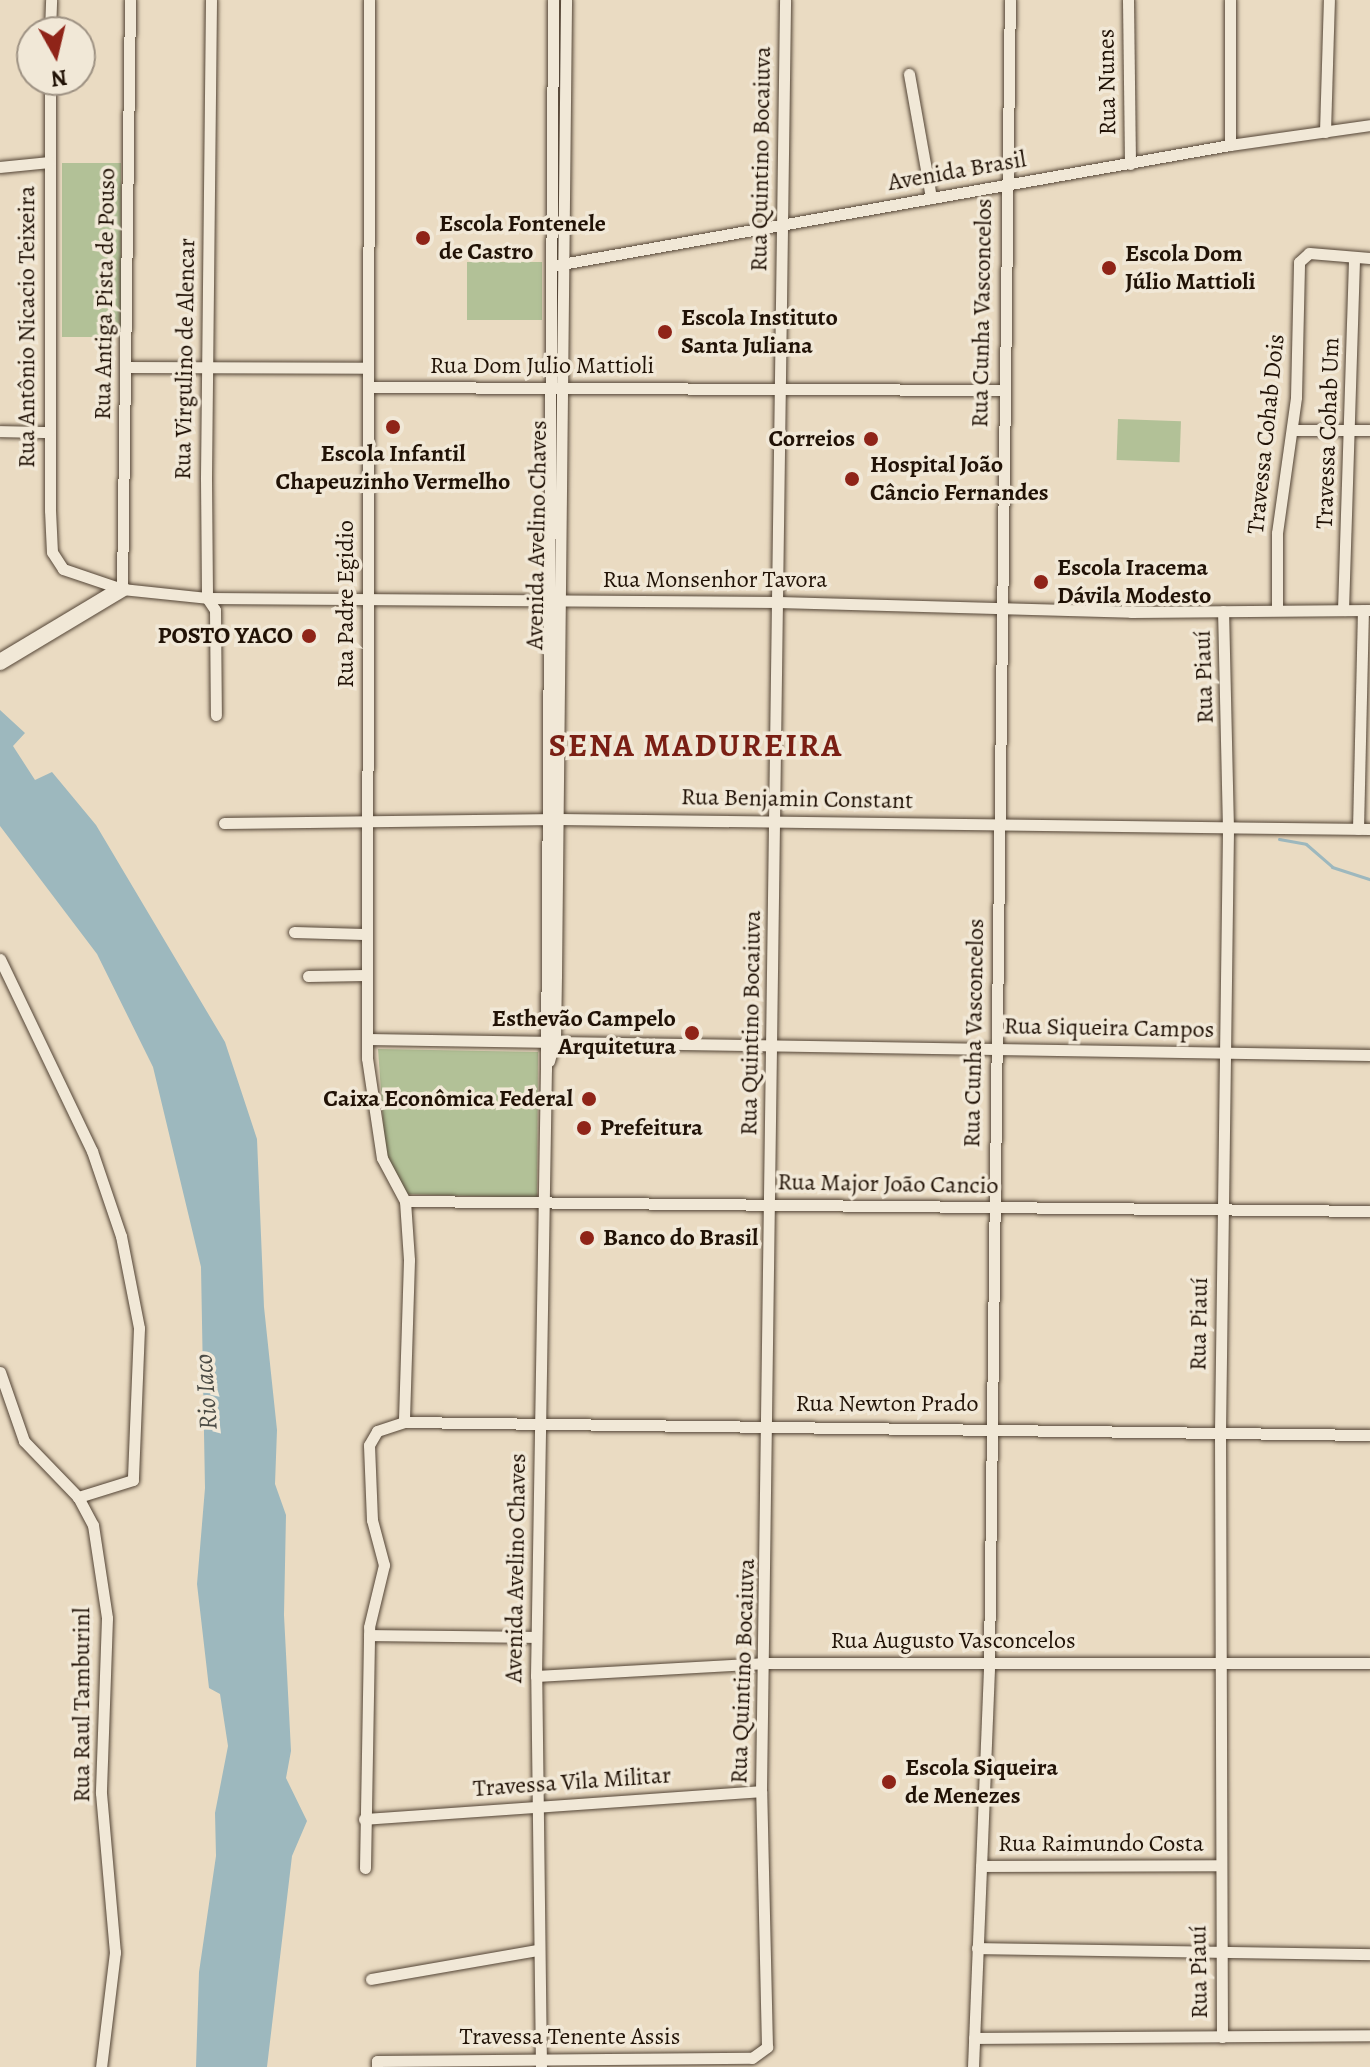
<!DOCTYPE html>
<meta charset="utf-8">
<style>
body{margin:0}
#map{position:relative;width:1370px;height:2067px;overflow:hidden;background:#eadbc2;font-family:Alegreya,serif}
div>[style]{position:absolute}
.green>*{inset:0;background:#b2c197;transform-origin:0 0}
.water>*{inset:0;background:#9db8be}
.stream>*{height:3px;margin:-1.5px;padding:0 1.5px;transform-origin:1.5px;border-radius:1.5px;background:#9db8be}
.roads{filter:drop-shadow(0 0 2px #534435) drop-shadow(0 0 2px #534435)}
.street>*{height:11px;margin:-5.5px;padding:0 5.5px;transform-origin:5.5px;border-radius:5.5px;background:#f1e8d7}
.secondary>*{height:16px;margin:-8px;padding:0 8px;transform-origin:8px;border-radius:8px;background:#f1e8d7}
.dots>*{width:22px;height:22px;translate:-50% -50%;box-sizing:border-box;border:4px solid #f1e8d7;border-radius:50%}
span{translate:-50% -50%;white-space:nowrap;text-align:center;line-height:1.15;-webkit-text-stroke:7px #f1e8d7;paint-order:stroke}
.street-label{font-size:24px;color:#211206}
.poi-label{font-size:24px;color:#211206;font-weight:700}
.left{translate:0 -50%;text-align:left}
.right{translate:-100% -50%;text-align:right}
.water-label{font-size:26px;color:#4c4c46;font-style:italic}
.district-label{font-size:32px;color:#7a1f14;font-weight:700;letter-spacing:2px}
.north{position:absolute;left:16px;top:16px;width:80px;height:80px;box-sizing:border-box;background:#f1e8d7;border:2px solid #9e9283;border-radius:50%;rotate:172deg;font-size:22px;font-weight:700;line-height:32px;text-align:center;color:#211206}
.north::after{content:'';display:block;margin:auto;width:28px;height:36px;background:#8f2418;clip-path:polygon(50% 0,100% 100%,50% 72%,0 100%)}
</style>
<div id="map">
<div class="green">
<div style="left:121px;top:163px;width:174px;height:59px;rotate:90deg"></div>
<div style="left:467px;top:262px;width:75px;height:58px"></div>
<div style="left:1118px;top:419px;width:63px;height:41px;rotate:2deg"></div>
<div style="clip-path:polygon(378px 1049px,538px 1052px,537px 1198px,405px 1194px,386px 1161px)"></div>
</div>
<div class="water">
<div style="clip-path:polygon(0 710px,25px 733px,13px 746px,35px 780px,52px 772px,96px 825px,225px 1042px,257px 1139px,264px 1307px,277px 1430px,275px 1484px,286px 1515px,284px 1615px,291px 1751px,286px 1778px,307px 1821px,292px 1856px,267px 2067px,196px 2067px,199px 1972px,216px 1856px,215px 1813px,228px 1746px,220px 1694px,209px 1688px,197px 1584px,205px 1488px,201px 1267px,153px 1067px,97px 954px,0 826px)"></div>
</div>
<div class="stream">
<div style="left:1279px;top:839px;width:27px;rotate:10deg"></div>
<div style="left:1306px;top:844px;width:35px;rotate:41deg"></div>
<div style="left:1332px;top:867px;width:40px;rotate:18deg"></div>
</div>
<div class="roads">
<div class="street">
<div style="left:211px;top:0;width:479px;rotate:90.6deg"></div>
<div style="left:206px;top:479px;width:119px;rotate:89.5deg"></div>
<div style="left:207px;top:598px;width:14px;rotate:56deg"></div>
<div style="left:215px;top:610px;width:105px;rotate:89.5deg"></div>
<div style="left:369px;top:0;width:1058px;rotate:90.11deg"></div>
<div style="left:367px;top:1058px;width:101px;rotate:81.5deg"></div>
<div style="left:382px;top:1158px;width:49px;rotate:61.9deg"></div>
<div style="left:405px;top:1201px;width:59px;rotate:86.1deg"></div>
<div style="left:409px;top:1260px;width:162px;rotate:91.8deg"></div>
<div style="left:1128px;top:0;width:164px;rotate:89.3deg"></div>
<div style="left:50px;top:32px;width:32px;rotate:-88deg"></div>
<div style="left:909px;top:74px;width:126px;rotate:79.9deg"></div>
<div style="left:50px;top:80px;width:430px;rotate:90deg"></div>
<div style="left:50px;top:510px;width:42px;rotate:87.3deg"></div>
<div style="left:52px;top:552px;width:20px;rotate:57deg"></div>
<div style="left:63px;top:569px;width:62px;rotate:18.7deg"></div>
<div style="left:122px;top:589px;width:85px;rotate:6deg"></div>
<div style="left:207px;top:598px;width:571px;rotate:0.4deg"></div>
<div style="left:778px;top:602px;width:353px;rotate:1.6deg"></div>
<div style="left:1131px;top:612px;width:239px;rotate:-0.5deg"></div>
<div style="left:1325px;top:132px;width:132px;rotate:-88.3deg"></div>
<div style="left:1230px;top:145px;width:145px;rotate:-90deg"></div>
<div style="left:0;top:167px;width:49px;rotate:-5.8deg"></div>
<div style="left:556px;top:265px;width:685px;rotate:-10.1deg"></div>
<div style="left:1230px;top:145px;width:141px;rotate:-8.1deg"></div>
<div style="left:127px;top:367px;width:241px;rotate:0.2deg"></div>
<div style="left:368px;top:387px;width:635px;rotate:0.27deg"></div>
<div style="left:1292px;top:430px;width:78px"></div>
<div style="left:0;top:431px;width:49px;rotate:1.2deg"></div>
<div style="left:122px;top:589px;width:589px;rotate:-89.22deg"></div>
<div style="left:1277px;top:610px;width:77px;rotate:-90deg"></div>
<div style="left:1277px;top:533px;width:137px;rotate:-82deg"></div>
<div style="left:1296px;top:397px;width:135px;rotate:-88.7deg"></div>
<div style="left:1299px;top:262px;width:13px;rotate:-42deg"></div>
<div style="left:1309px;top:253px;width:61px;rotate:4.7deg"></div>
<div style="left:1343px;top:610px;width:352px;rotate:-88.2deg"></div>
<div style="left:224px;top:823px;width:334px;rotate:-0.7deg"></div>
<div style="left:558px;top:819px;width:812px;rotate:0.71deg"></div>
<div style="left:1358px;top:829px;width:219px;rotate:-88.7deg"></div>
<div style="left:294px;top:932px;width:70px;rotate:1.6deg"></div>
<div style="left:0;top:959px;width:213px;rotate:64.4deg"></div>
<div style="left:92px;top:1151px;width:90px;rotate:71.2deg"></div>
<div style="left:121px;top:1236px;width:94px;rotate:78.9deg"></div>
<div style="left:139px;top:1328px;width:152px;rotate:92.3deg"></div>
<div style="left:133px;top:1480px;width:58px;rotate:162.8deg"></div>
<div style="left:308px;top:976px;width:57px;rotate:-1deg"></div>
<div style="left:367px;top:1039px;width:1003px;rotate:0.91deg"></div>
<div style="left:549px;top:1061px;width:23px;rotate:-75deg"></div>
<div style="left:555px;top:1039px;width:63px;rotate:-89.1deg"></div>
<div style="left:556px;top:976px;width:976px;rotate:-89.41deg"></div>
<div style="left:405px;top:1201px;width:965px;rotate:0.59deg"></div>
<div style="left:0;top:1372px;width:73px;rotate:70.8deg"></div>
<div style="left:24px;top:1441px;width:78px;rotate:46deg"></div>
<div style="left:78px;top:1497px;width:32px;rotate:62deg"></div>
<div style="left:93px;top:1525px;width:94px;rotate:81.4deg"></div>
<div style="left:107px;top:1618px;width:175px;rotate:92deg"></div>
<div style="left:101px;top:1793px;width:160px;rotate:85deg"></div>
<div style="left:115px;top:1952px;width:116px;rotate:96.9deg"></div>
<div style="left:369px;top:1635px;width:167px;rotate:0.7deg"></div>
<div style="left:536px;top:1676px;width:231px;rotate:-3.2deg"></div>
<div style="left:767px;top:1663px;width:603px"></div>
<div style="left:364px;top:1819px;width:398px;rotate:-4deg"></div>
<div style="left:981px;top:1866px;width:239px;rotate:-0.2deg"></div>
<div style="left:365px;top:1868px;width:241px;rotate:-89deg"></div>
<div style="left:369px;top:1627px;width:64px;rotate:-76.4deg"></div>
<div style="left:384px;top:1565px;width:47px;rotate:-104.9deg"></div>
<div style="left:372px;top:1520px;width:75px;rotate:-92.3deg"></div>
<div style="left:369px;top:1445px;width:16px;rotate:-60deg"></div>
<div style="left:377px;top:1431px;width:28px;rotate:-18deg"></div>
<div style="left:404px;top:1422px;width:966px;rotate:0.77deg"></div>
<div style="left:977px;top:1948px;width:393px;rotate:0.9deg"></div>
<div style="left:371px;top:1979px;width:169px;rotate:-9.9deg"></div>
<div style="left:1222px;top:2037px;width:604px;rotate:-90.19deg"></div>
<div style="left:1220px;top:1433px;width:604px;rotate:-89.24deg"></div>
<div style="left:1228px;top:829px;width:218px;rotate:-91.3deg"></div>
<div style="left:974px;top:2038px;width:396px;rotate:-0.4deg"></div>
<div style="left:377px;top:2067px;width:6px;rotate:-90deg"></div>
<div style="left:377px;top:2061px;width:375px;rotate:-0.5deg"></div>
<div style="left:752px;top:2058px;width:19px;rotate:-36deg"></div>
<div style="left:767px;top:2047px;width:256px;rotate:-91.3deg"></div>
<div style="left:761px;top:1791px;width:1791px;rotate:-89.23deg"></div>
<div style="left:541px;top:2067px;width:391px;rotate:-90.7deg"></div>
<div style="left:536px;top:1676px;width:607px;rotate:-89.06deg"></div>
<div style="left:546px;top:1069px;width:1069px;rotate:-89.62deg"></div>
<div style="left:973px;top:2067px;width:406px;rotate:-87.7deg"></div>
<div style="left:989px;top:1661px;width:1661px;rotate:-89.28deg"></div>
</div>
<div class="secondary">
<div style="left:0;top:662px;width:142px;rotate:-30.9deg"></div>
</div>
</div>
<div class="dots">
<div style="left:423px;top:238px;background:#8f2418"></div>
<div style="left:1109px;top:268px;background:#8f2418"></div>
<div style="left:665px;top:332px;background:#8f2418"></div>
<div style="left:393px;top:427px;background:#8f2418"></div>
<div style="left:871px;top:439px;background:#8f2418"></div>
<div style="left:852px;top:479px;background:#8f2418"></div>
<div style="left:1041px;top:582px;background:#8f2418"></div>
<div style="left:309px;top:636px;background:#8f2418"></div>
<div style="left:692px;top:1033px;background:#8f2418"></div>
<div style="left:589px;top:1099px;background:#8f2418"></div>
<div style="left:584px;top:1128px;background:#8f2418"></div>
<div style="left:587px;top:1238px;background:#8f2418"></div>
<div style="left:889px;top:1782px;background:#8f2418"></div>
</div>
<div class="street-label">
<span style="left:1107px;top:82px;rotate:-91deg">Rua Nunes</span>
<span style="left:761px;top:159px;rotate:-89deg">Rua Quintino Bocaiuva</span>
<span style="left:957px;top:171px;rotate:-10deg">Avenida Brasil</span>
<span style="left:105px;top:294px;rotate:-89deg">Rua Antiga Pista de Pouso</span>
<span style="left:982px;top:313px;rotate:-89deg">Rua Cunha Vasconcelos</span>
<span style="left:27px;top:327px;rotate:-90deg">Rua Antônio Nicacio Teixeira</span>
<span style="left:185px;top:359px;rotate:-89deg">Rua Virgulino de Alencar</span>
<span style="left:542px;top:366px">Rua Dom Julio Mattioli</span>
<span style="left:1328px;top:433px;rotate:-88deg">Travessa Cohab Um</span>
<span style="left:1266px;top:434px;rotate:-84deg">Travessa Cohab Dois</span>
<span style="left:537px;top:535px;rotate:-89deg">Avenida Avelino Chaves</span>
<span style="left:715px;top:580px">Rua Monsenhor Tavora</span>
<span style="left:346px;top:604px;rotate:-90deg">Rua Padre Egidio</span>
<span style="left:1204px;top:677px;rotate:-92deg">Rua Piauí</span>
<span style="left:797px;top:799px;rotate:1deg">Rua Benjamin Constant</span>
<span style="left:751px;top:1023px;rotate:-89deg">Rua Quintino Bocaiuva</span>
<span style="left:1109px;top:1028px;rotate:1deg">Rua Siqueira Campos</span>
<span style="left:974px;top:1033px;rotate:-89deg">Rua Cunha Vasconcelos</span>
<span style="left:888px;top:1184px;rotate:1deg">Rua Major João Cancio</span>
<span style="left:1199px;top:1324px;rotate:-89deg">Rua Piauí</span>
<span style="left:887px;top:1404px">Rua Newton Prado</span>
<span style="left:516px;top:1568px;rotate:-89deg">Avenida Avelino Chaves</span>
<span style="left:953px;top:1641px">Rua Augusto Vasconcelos</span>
<span style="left:743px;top:1671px;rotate:-88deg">Rua Quintino Bocaiuva</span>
<span style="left:82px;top:1705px;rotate:-90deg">Rua Raul Tamburinl</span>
<span style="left:572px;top:1782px;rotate:-4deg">Travessa Vila Militar</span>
<span style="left:1101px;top:1844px">Rua Raimundo Costa</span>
<span style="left:1199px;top:1972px;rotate:-91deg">Rua Piauí</span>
<span style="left:570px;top:2037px">Travessa Tenente Assis</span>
</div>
<div class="poi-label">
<span class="left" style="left:439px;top:238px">Escola Fontenele<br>de Castro</span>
<span class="left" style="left:1125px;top:268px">Escola Dom<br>Júlio Mattioli</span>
<span class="left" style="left:681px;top:332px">Escola Instituto<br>Santa Juliana</span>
<span class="right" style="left:855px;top:439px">Correios</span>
<span style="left:393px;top:468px">Escola Infantil<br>Chapeuzinho Vermelho</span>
<span class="left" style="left:870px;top:479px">Hospital João<br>Câncio Fernandes</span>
<span class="left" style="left:1057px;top:582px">Escola Iracema<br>Dávila Modesto</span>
<span class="right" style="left:293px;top:636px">POSTO YACO</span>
<span class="right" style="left:676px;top:1033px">Esthevão Campelo<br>Arquitetura</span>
<span class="right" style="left:573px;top:1099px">Caixa Econômica Federal</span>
<span class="left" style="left:600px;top:1128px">Prefeitura</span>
<span class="left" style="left:603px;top:1238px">Banco do Brasil</span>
<span class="left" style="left:905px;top:1782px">Escola Siqueira<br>de Menezes</span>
</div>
<div class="water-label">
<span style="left:206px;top:1392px;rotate:-94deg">Rio Iaco</span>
</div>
<div class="district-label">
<span style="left:696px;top:745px">SENA MADUREIRA</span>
</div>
<div class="north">N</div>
</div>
